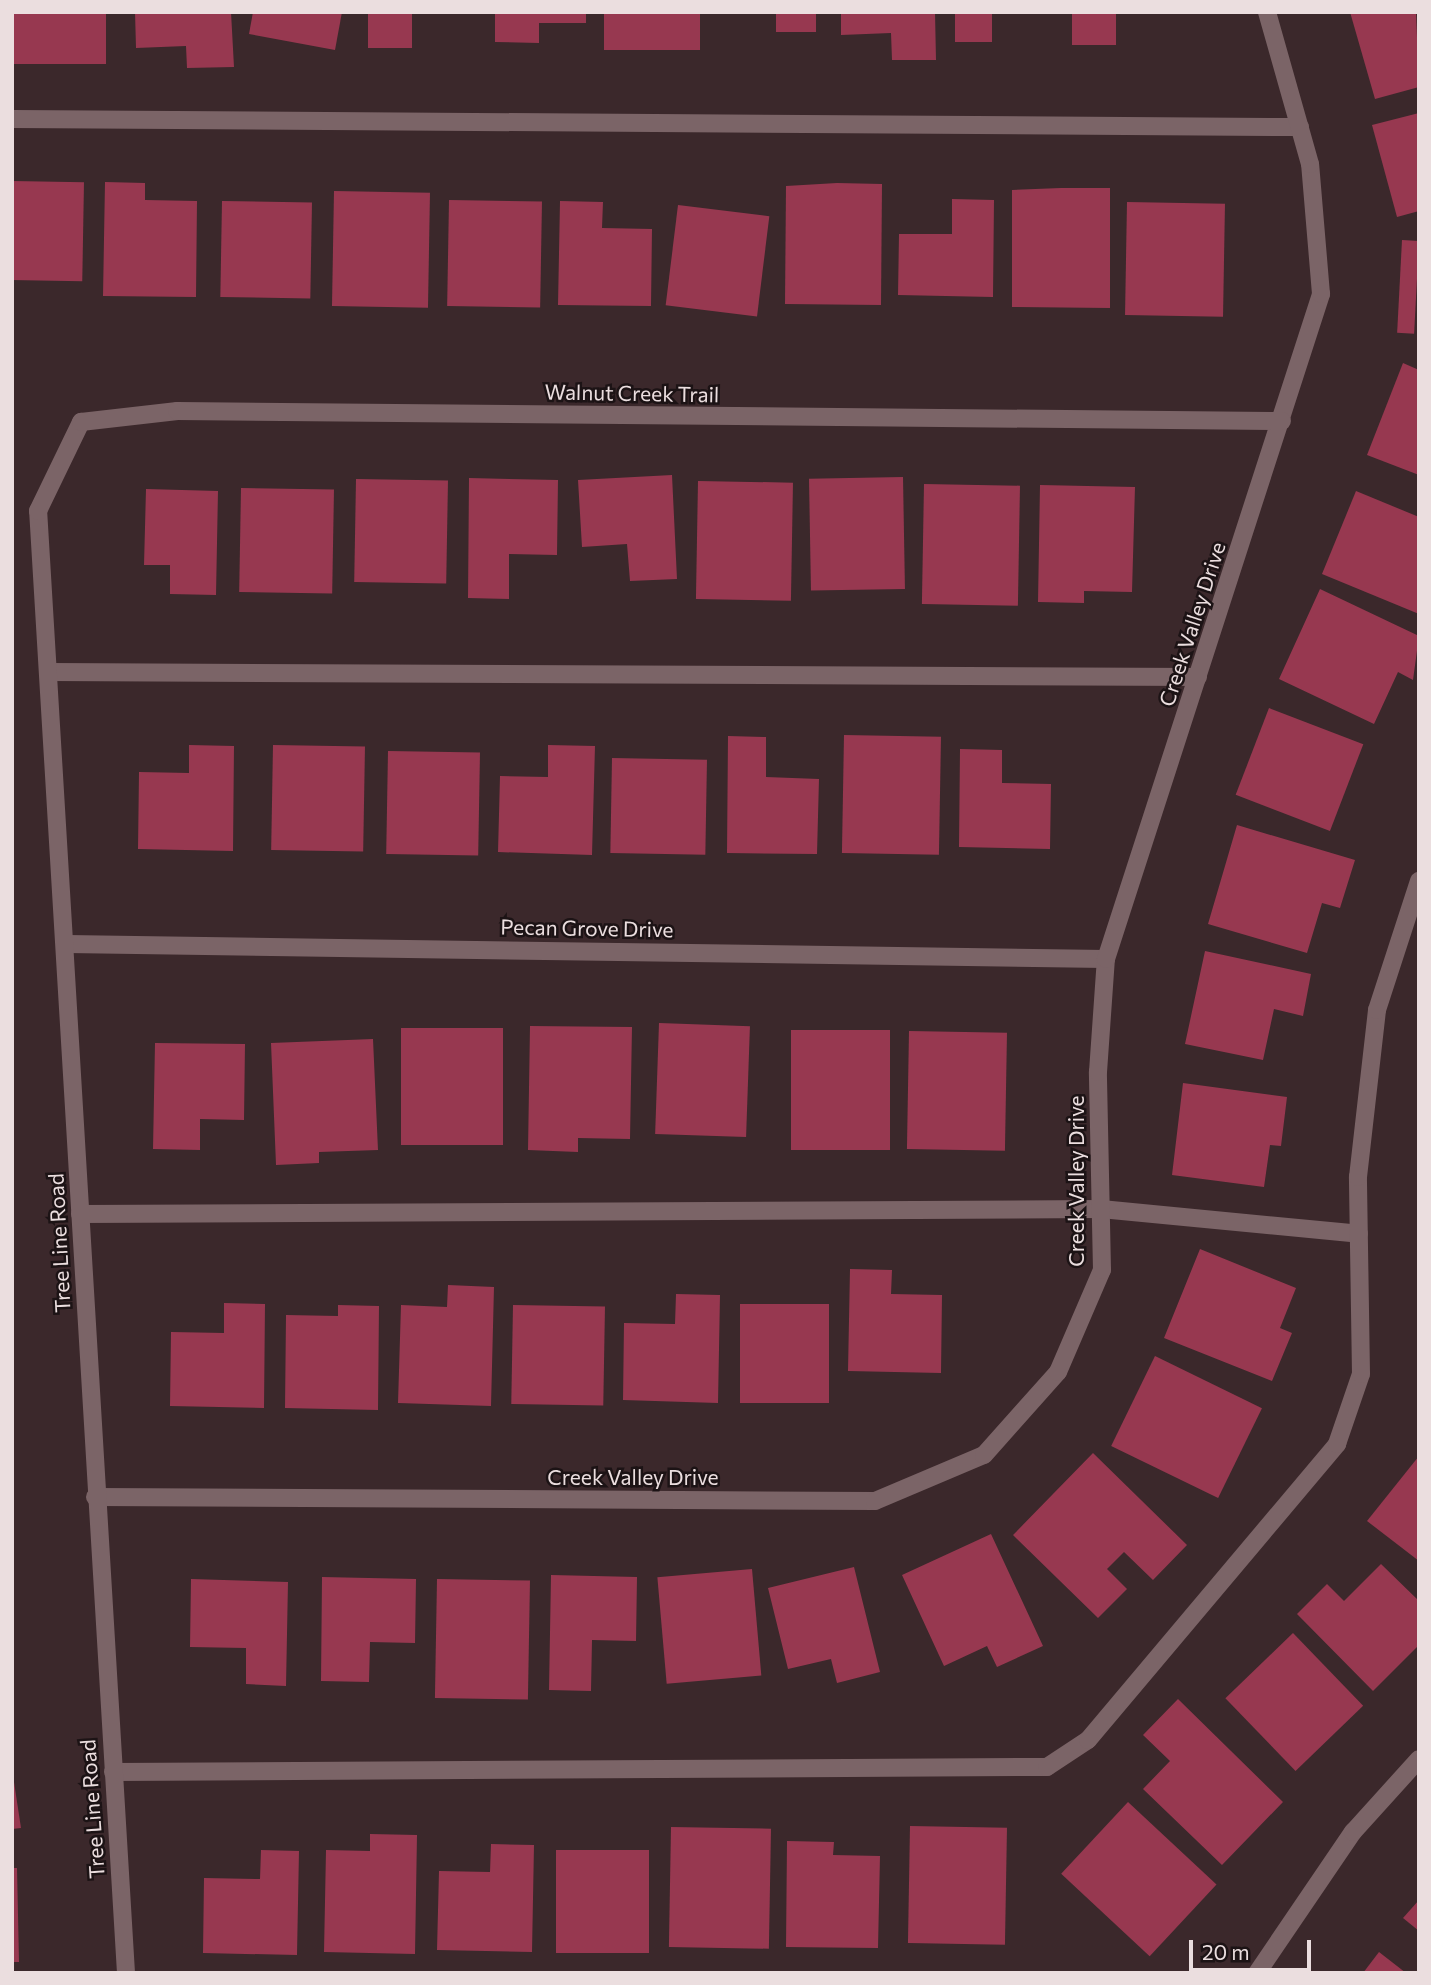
<!DOCTYPE html>
<style>
body{margin:0}
#map{position:relative;width:1431px;height:1985px;overflow:hidden;background:#3b282b;font-family:Commissioner,sans-serif}
div>[style]{position:absolute}
.building>*{inset:0;background:#973850;transform-origin:0 0}
.service>*{height:18px;margin:-9px;padding:0 9px;transform-origin:9px;border-radius:9px;background:#7b6467}
.minor>*{height:18px;margin:-9px;padding:0 9px;transform-origin:9px;border-radius:9px;background:#7b6467}
span{translate:-50% -50%;white-space:nowrap;text-align:center;line-height:1.15;-webkit-text-stroke:5px #1c1315;paint-order:stroke}
.street-label{font-size:21px;color:#ebdedf}
.frame{position:absolute;inset:0;border:14px solid #ebdedf;pointer-events:none}
.scale{position:absolute;left:1189px;top:1940px;width:122px;height:32px;box-sizing:border-box;border:4px solid #ebdedf;border-top:0;padding-left:9px;font-size:21px;line-height:24px;white-space:nowrap;color:#ebdedf;-webkit-text-stroke:5px #1c1315;paint-order:stroke}
</style>
<div id="map">
<div class="building">
<div style="left:12px;top:12px;width:94px;height:52px"></div>
<div style="clip-path:polygon(135px 12px,231px 12px,234px 67px,187px 68px,186px 46px,136px 48px)"></div>
<div style="clip-path:polygon(253px 12px,342px 12px,335px 50px,249px 34px)"></div>
<div style="left:368px;top:12px;width:44px;height:36px"></div>
<div style="clip-path:polygon(495px 12px,586px 12px,586px 23px,539px 23px,539px 43px,495px 42px)"></div>
<div style="left:604px;top:12px;width:96px;height:38px"></div>
<div style="left:776px;top:12px;width:40px;height:20px"></div>
<div style="clip-path:polygon(841px 12px,935px 12px,936px 60px,892px 60px,891px 33px,841px 35px)"></div>
<div style="left:955px;top:12px;width:37px;height:30px"></div>
<div style="left:1072px;top:12px;width:44px;height:33px"></div>
<div style="clip-path:polygon(1350px 12px,1416px 12px,1419px 87px,1375px 99px)"></div>
<div style="clip-path:polygon(1419px 113px,1419px 211px,1397px 217px,1372px 125px)"></div>
<div style="left:12px;top:181px;width:72px;height:99px;rotate:1deg"></div>
<div style="clip-path:polygon(105px 182px,145px 183px,145px 200px,197px 201px,196px 297px,103px 296px)"></div>
<div style="clip-path:polygon(837px 183px,882px 184px,881px 305px,785px 304px,786px 186px)"></div>
<div style="clip-path:polygon(1061px 188px,1110px 188px,1110px 308px,1012px 307px,1012px 190px)"></div>
<div style="left:334px;top:191px;width:96px;height:115px;rotate:1deg"></div>
<div style="clip-path:polygon(952px 199px,994px 200px,993px 297px,898px 295px,899px 234px,952px 234px)"></div>
<div style="left:449px;top:200px;width:93px;height:106px;rotate:1deg"></div>
<div style="left:222px;top:201px;width:90px;height:96px;rotate:1deg"></div>
<div style="clip-path:polygon(560px 201px,603px 202px,602px 228px,652px 229px,651px 306px,558px 305px)"></div>
<div style="left:1127px;top:202px;width:98px;height:113px;rotate:1deg"></div>
<div style="left:678px;top:205px;width:92px;height:101px;rotate:7deg"></div>
<div style="left:1402px;top:240px;width:17px;height:93px;rotate:3deg"></div>
<div style="clip-path:polygon(1403px 363px,1419px 370px,1419px 475px,1367px 455px)"></div>
<div style="clip-path:polygon(672px 475px,677px 579px,630px 581px,627px 544px,582px 547px,578px 480px)"></div>
<div style="left:903px;top:477px;width:112px;height:94px;rotate:89deg"></div>
<div style="clip-path:polygon(469px 478px,558px 480px,557px 555px,509px 554px,509px 599px,468px 598px)"></div>
<div style="left:356px;top:479px;width:92px;height:103px;rotate:1deg"></div>
<div style="left:698px;top:481px;width:95px;height:118px;rotate:1deg"></div>
<div style="left:924px;top:484px;width:96px;height:120px;rotate:1deg"></div>
<div style="clip-path:polygon(1040px 485px,1135px 487px,1132px 592px,1084px 591px,1084px 603px,1038px 602px)"></div>
<div style="left:241px;top:488px;width:93px;height:104px;rotate:1deg"></div>
<div style="clip-path:polygon(146px 489px,218px 491px,216px 595px,170px 594px,170px 565px,144px 565px)"></div>
<div style="clip-path:polygon(1356px 491px,1419px 517px,1419px 614px,1322px 574px)"></div>
<div style="clip-path:polygon(1320px 589px,1419px 636px,1413px 680px,1398px 672px,1374px 724px,1279px 679px)"></div>
<div style="left:1269px;top:708px;width:101px;height:93px;rotate:21deg"></div>
<div style="left:844px;top:735px;width:97px;height:118px;rotate:1deg"></div>
<div style="clip-path:polygon(728px 736px,766px 737px,766px 777px,819px 779px,817px 854px,727px 853px)"></div>
<div style="clip-path:polygon(189px 745px,234px 746px,233px 851px,138px 849px,139px 772px,189px 773px)"></div>
<div style="left:273px;top:745px;width:92px;height:105px;rotate:1deg"></div>
<div style="clip-path:polygon(548px 745px,595px 746px,592px 855px,498px 852px,500px 776px,548px 777px)"></div>
<div style="clip-path:polygon(960px 749px,1002px 750px,1002px 783px,1051px 784px,1050px 849px,959px 847px)"></div>
<div style="left:388px;top:751px;width:92px;height:103px;rotate:1deg"></div>
<div style="left:612px;top:758px;width:95px;height:95px;rotate:1deg"></div>
<div style="clip-path:polygon(1237px 825px,1355px 860px,1340px 908px,1322px 903px,1307px 953px,1208px 924px)"></div>
<div style="clip-path:polygon(1205px 951px,1311px 974px,1303px 1016px,1274px 1009px,1263px 1060px,1185px 1044px)"></div>
<div style="left:659px;top:1023px;width:91px;height:111px;rotate:2deg"></div>
<div style="clip-path:polygon(530px 1026px,632px 1027px,630px 1139px,578px 1138px,578px 1152px,528px 1150px)"></div>
<div style="left:503px;top:1028px;width:117px;height:102px;rotate:90deg"></div>
<div style="left:791px;top:1030px;width:99px;height:120px"></div>
<div style="left:909px;top:1031px;width:98px;height:118px;rotate:1deg"></div>
<div style="clip-path:polygon(373px 1039px,378px 1150px,319px 1152px,319px 1163px,276px 1165px,271px 1043px)"></div>
<div style="clip-path:polygon(155px 1043px,245px 1044px,244px 1120px,200px 1119px,200px 1150px,153px 1149px)"></div>
<div style="clip-path:polygon(1183px 1083px,1287px 1097px,1281px 1146px,1270px 1145px,1264px 1187px,1172px 1175px)"></div>
<div style="clip-path:polygon(1200px 1249px,1296px 1288px,1280px 1328px,1292px 1333px,1272px 1381px,1164px 1338px)"></div>
<div style="clip-path:polygon(850px 1269px,892px 1270px,891px 1294px,942px 1295px,941px 1373px,848px 1371px)"></div>
<div style="clip-path:polygon(448px 1285px,494px 1287px,491px 1406px,398px 1403px,401px 1305px,447px 1307px)"></div>
<div style="clip-path:polygon(676px 1294px,720px 1295px,718px 1403px,623px 1400px,624px 1323px,675px 1324px)"></div>
<div style="clip-path:polygon(224px 1303px,265px 1304px,264px 1408px,170px 1406px,171px 1332px,224px 1333px)"></div>
<div style="left:740px;top:1304px;width:89px;height:99px"></div>
<div style="clip-path:polygon(338px 1305px,379px 1306px,378px 1410px,285px 1408px,286px 1315px,338px 1316px)"></div>
<div style="left:513px;top:1305px;width:92px;height:99px;rotate:1deg"></div>
<div style="left:1155px;top:1356px;width:119px;height:100px;rotate:26deg"></div>
<div style="clip-path:polygon(1093px 1453px,1187px 1545px,1153px 1580px,1124px 1552px,1107px 1569px,1127px 1589px,1098px 1618px,1013px 1535px)"></div>
<div style="clip-path:polygon(1419px 1456px,1419px 1561px,1367px 1521px)"></div>
<div style="clip-path:polygon(991px 1534px,1043px 1646px,997px 1667px,987px 1646px,944px 1666px,902px 1575px)"></div>
<div style="clip-path:polygon(1381px 1564px,1419px 1601px,1419px 1645px,1373px 1691px,1297px 1614px,1327px 1584px,1344px 1601px)"></div>
<div style="clip-path:polygon(854px 1567px,880px 1672px,837px 1683px,831px 1659px,788px 1669px,768px 1588px)"></div>
<div style="left:752px;top:1569px;width:107px;height:95px;rotate:85deg"></div>
<div style="clip-path:polygon(551px 1575px,637px 1577px,636px 1641px,592px 1640px,591px 1691px,549px 1690px)"></div>
<div style="clip-path:polygon(322px 1577px,416px 1579px,415px 1643px,370px 1642px,369px 1682px,321px 1681px)"></div>
<div style="clip-path:polygon(191px 1579px,288px 1582px,286px 1686px,246px 1684px,246px 1648px,190px 1647px)"></div>
<div style="left:437px;top:1579px;width:93px;height:119px;rotate:1deg"></div>
<div style="left:1293px;top:1633px;width:101px;height:94px;rotate:46deg"></div>
<div style="clip-path:polygon(1178px 1699px,1283px 1802px,1222px 1865px,1143px 1789px,1170px 1761px,1143px 1735px)"></div>
<div style="clip-path:polygon(12px 1769px,21px 1828px,12px 1829px)"></div>
<div style="left:1128px;top:1802px;width:121px;height:98px;rotate:43deg"></div>
<div style="left:910px;top:1826px;width:97px;height:117px;rotate:1deg"></div>
<div style="left:671px;top:1827px;width:100px;height:120px;rotate:1deg"></div>
<div style="clip-path:polygon(370px 1834px,417px 1835px,415px 1954px,324px 1952px,326px 1850px,370px 1851px)"></div>
<div style="clip-path:polygon(787px 1841px,834px 1842px,833px 1855px,880px 1856px,878px 1948px,786px 1947px)"></div>
<div style="clip-path:polygon(491px 1844px,534px 1845px,532px 1952px,437px 1950px,439px 1871px,490px 1872px)"></div>
<div style="clip-path:polygon(261px 1850px,299px 1851px,297px 1955px,203px 1953px,204px 1878px,260px 1879px)"></div>
<div style="left:556px;top:1850px;width:93px;height:103px"></div>
<div style="clip-path:polygon(12px 1868px,17px 1868px,19px 1962px,12px 1962px)"></div>
<div style="clip-path:polygon(1419px 1900px,1419px 1931px,1403px 1918px)"></div>
<div style="clip-path:polygon(1379px 1952px,1406px 1973px,1363px 1973px)"></div>
</div>
<div class="service">
<div style="left:12px;top:119px;width:1288px;rotate:0.36deg"></div>
<div style="left:49px;top:672px;width:1149px;rotate:0.25deg"></div>
<div style="left:80px;top:1214px;width:1021px;rotate:-0.28deg"></div>
<div style="left:1101px;top:1209px;width:259px;rotate:5.5deg"></div>
<div style="left:113px;top:1772px;width:934px;rotate:-0.31deg"></div>
<div style="left:1047px;top:1767px;width:49px;rotate:-33.4deg"></div>
<div style="left:1088px;top:1740px;width:387px;rotate:-49.9deg"></div>
<div style="left:1337px;top:1444px;width:74px;rotate:-71.1deg"></div>
<div style="left:1361px;top:1374px;width:197px;rotate:-90.9deg"></div>
<div style="left:1358px;top:1177px;width:168px;rotate:-83.5deg"></div>
<div style="left:1377px;top:1010px;width:136px;rotate:-72deg"></div>
</div>
<div class="minor">
<div style="left:67px;top:944px;width:1039px;rotate:0.83deg"></div>
<div style="left:95px;top:1497px;width:780px;rotate:0.29deg"></div>
<div style="left:875px;top:1501px;width:118px;rotate:-22.9deg"></div>
<div style="left:984px;top:1455px;width:111px;rotate:-48.3deg"></div>
<div style="left:1058px;top:1372px;width:111px;rotate:-66.7deg"></div>
<div style="left:1102px;top:1270px;width:198px;rotate:-91.2deg"></div>
<div style="left:1098px;top:1072px;width:113px;rotate:-86deg"></div>
<div style="left:1106px;top:959px;width:699px;rotate:-72.08deg"></div>
<div style="left:1321px;top:294px;width:130px;rotate:-94.8deg"></div>
<div style="left:1310px;top:164px;width:158px;rotate:-105.8deg"></div>
<div style="left:126px;top:1973px;width:1465px;rotate:-93.44deg"></div>
<div style="left:38px;top:511px;width:99px;rotate:-64.2deg"></div>
<div style="left:81px;top:422px;width:97px;rotate:-6.5deg"></div>
<div style="left:177px;top:411px;width:1105px;rotate:0.52deg"></div>
<div style="left:1257px;top:1973px;width:171px;rotate:-55.8deg"></div>
<div style="left:1353px;top:1832px;width:98px;rotate:-47.9deg"></div>
</div>
<div class="street-label">
<span style="left:632px;top:393px;rotate:1deg">Walnut Creek Trail</span>
<span style="left:1192px;top:624px;rotate:-72deg">Creek Valley Drive</span>
<span style="left:587px;top:928px;rotate:1deg">Pecan Grove Drive</span>
<span style="left:1076px;top:1181px;rotate:-90deg">Creek Valley Drive</span>
<span style="left:59px;top:1243px;rotate:-93deg">Tree Line Road</span>
<span style="left:633px;top:1477px">Creek Valley Drive</span>
<span style="left:92px;top:1809px;rotate:-94deg">Tree Line Road</span>
</div>
<div class="frame"></div>
<div class="scale">20 m</div>
</div>
